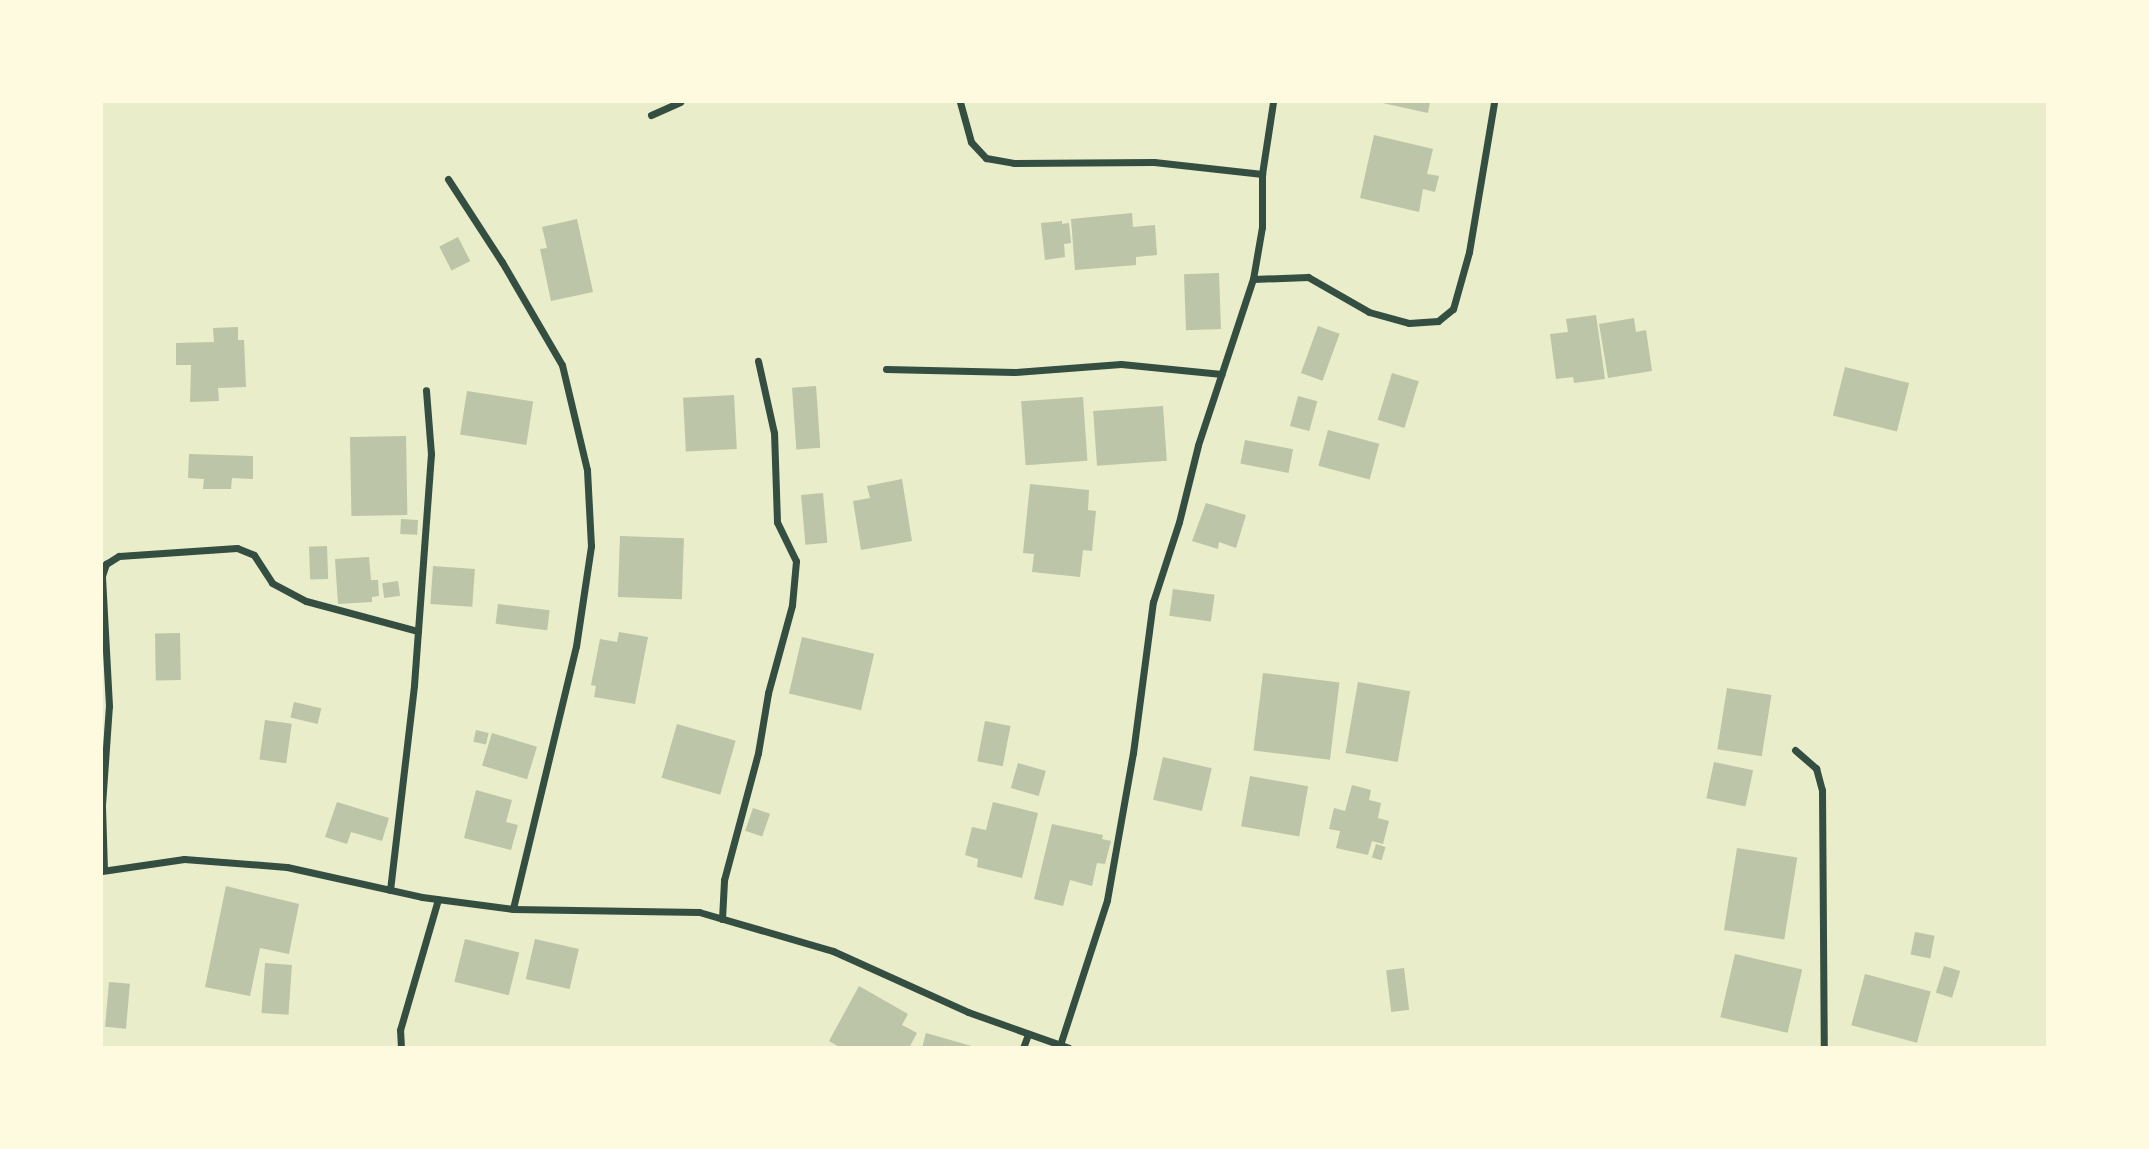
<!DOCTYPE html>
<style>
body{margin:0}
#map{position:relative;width:2149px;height:1149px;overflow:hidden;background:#e9edc9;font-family:Karla,sans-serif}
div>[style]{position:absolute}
.building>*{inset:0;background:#bcc5a7;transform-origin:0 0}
.minor>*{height:7px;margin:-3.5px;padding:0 3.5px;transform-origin:3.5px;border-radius:3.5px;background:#344e41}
span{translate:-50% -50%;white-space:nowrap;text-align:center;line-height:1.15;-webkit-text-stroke:7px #fefae0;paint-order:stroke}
.frame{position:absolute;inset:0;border:103px solid #fefae0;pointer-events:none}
</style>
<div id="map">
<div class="building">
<div style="clip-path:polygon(1378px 102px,1430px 102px,1428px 113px)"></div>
<div style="clip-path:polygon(1374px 135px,1433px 149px,1427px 174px,1439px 176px,1435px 192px,1423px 189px,1419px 212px,1360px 198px)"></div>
<div style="clip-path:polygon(1132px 213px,1133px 227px,1155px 225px,1157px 255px,1136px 257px,1136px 265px,1075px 270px,1071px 219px)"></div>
<div style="clip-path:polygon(577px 219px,593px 292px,551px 301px,540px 249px,547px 248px,542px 227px)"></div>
<div style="clip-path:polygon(1062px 221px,1062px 224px,1069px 223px,1071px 243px,1064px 244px,1065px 257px,1045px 260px,1041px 223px)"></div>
<div style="left:458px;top:237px;width:27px;height:21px;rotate:63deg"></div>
<div style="left:1219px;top:273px;width:56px;height:35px;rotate:88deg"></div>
<div style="clip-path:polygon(1596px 315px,1605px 379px,1574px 383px,1573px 377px,1556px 379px,1550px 334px,1568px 332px,1566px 319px)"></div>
<div style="clip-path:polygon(1634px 318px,1636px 332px,1646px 330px,1652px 371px,1608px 378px,1599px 324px)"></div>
<div style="left:1318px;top:326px;width:23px;height:50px;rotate:20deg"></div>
<div style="clip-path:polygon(238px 327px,238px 340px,244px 340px,246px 387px,218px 388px,219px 401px,190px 402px,191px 365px,176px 365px,176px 343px,214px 342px,213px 328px)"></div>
<div style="left:1845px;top:367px;width:66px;height:50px;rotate:14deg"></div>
<div style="left:1392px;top:373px;width:28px;height:49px;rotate:17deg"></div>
<div style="left:816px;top:386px;width:62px;height:24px;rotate:86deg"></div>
<div style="left:467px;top:391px;width:67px;height:44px;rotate:9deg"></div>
<div style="left:734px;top:395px;width:54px;height:51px;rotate:87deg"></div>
<div style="left:1298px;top:396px;width:20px;height:31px;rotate:15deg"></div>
<div style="left:1083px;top:397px;width:64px;height:62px;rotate:86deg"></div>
<div style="left:1163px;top:406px;width:55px;height:70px;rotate:86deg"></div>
<div style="left:1328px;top:430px;width:53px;height:37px;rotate:15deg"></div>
<div style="left:406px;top:436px;width:79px;height:56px;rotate:89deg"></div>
<div style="left:1245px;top:440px;width:49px;height:24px;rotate:11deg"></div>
<div style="clip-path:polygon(189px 454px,253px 456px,253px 479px,232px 478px,231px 489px,203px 489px,204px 479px,188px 478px)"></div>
<div style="clip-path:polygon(902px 479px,912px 541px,861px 550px,853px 501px,870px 498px,867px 486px)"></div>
<div style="clip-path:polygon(1030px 484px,1089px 490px,1088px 510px,1096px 511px,1092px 551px,1083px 550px,1080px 577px,1032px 572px,1034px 554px,1023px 553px)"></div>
<div style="left:823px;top:493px;width:50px;height:22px;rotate:85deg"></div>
<div style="clip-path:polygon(1206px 503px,1246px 515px,1236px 548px,1219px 542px,1218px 549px,1192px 541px)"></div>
<div style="left:401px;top:519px;width:17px;height:15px;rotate:3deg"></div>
<div style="left:620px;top:536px;width:64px;height:61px;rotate:2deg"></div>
<div style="left:327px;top:546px;width:33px;height:18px;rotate:88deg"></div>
<div style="clip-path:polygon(369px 557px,371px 580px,378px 580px,379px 596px,372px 597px,372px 602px,338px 604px,335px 559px)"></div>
<div style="left:433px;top:566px;width:42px;height:38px;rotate:4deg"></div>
<div style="left:398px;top:581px;width:15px;height:16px;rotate:82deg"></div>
<div style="left:1173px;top:589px;width:42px;height:27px;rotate:8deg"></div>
<div style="left:498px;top:604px;width:52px;height:20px;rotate:7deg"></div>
<div style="clip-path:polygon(619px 632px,648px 637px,635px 704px,594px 697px,596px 686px,591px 685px,600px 639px,617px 642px)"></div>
<div style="left:180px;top:633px;width:47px;height:25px;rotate:89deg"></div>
<div style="left:802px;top:637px;width:74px;height:58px;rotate:13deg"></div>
<div style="left:1263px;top:673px;width:77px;height:78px;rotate:7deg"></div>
<div style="left:1358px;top:682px;width:53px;height:72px;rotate:10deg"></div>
<div style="left:1727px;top:688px;width:45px;height:62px;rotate:9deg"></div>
<div style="left:294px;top:702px;width:28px;height:16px;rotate:13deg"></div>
<div style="left:265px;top:720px;width:27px;height:40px;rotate:8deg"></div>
<div style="left:985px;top:721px;width:26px;height:41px;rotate:11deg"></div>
<div style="left:677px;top:724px;width:61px;height:56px;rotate:16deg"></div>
<div style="left:476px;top:730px;width:13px;height:12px;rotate:13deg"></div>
<div style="left:492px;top:733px;width:47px;height:34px;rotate:17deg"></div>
<div style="left:1163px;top:757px;width:50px;height:44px;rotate:13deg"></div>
<div style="left:1714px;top:762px;width:40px;height:37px;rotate:12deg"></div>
<div style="left:1018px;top:763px;width:29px;height:26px;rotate:16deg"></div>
<div style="left:1250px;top:776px;width:59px;height:51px;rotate:10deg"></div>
<div style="clip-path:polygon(1352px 785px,1371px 790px,1369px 800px,1381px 803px,1378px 818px,1389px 821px,1383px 844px,1372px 841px,1368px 855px,1336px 848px,1340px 831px,1329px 829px,1334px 808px,1345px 811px)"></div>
<div style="clip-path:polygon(476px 790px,512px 800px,506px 822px,518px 825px,511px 850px,464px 838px)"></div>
<div style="clip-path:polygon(337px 802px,389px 818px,382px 841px,351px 832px,347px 844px,325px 837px)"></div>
<div style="clip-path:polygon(993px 802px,1038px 813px,1022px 878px,977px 867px,978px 859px,965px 855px,972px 827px,986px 830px)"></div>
<div style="left:753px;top:808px;width:18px;height:24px;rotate:19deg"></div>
<div style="clip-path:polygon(1052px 824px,1103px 835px,1102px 839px,1111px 841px,1105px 864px,1097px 863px,1092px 886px,1070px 880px,1063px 906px,1034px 899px)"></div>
<div style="left:1376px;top:844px;width:10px;height:14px;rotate:17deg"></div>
<div style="left:1737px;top:848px;width:61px;height:83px;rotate:9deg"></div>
<div style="clip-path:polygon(226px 886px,299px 904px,289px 954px,260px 948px,250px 996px,205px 987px)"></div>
<div style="left:1915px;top:932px;width:20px;height:23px;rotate:11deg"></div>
<div style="left:465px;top:939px;width:56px;height:44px;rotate:14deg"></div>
<div style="left:535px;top:939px;width:45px;height:41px;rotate:13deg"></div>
<div style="left:1735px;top:954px;width:69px;height:65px;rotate:13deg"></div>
<div style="left:265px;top:963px;width:27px;height:50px;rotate:4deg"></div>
<div style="left:1944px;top:966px;width:17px;height:28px;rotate:17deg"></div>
<div style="left:1404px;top:968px;width:42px;height:18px;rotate:83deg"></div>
<div style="left:1865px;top:974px;width:68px;height:53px;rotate:15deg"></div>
<div style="left:109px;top:982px;width:21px;height:45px;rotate:5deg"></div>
<div style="clip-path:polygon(859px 986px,908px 1014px,902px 1025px,917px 1033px,909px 1048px,841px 1048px,829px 1041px)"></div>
<div style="clip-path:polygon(926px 1033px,975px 1047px,975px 1048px,922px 1048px)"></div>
</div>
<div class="minor">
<div style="left:960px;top:102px;width:41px;rotate:74.6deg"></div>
<div style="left:971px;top:142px;width:22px;rotate:47deg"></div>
<div style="left:986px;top:158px;width:28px;rotate:10deg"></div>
<div style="left:1014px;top:163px;width:140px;rotate:-0.4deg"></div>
<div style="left:1154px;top:162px;width:109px;rotate:6.3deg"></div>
<div style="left:651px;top:115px;width:32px;rotate:-24deg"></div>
<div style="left:448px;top:179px;width:99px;rotate:57deg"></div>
<div style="left:502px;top:262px;width:119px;rotate:59.8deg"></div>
<div style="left:562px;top:365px;width:108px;rotate:76.6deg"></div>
<div style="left:587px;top:470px;width:76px;rotate:87deg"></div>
<div style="left:591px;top:546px;width:101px;rotate:98.5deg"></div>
<div style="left:576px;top:646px;width:270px;rotate:103.5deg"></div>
<div style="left:1253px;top:279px;width:55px;rotate:-2.1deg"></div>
<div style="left:1308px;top:277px;width:70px;rotate:29.8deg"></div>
<div style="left:1369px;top:312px;width:41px;rotate:15.4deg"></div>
<div style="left:1409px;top:323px;width:29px;rotate:-4deg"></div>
<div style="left:1438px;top:321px;width:19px;rotate:-39deg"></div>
<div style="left:1453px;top:309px;width:59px;rotate:-74.3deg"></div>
<div style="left:1469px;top:252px;width:152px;rotate:-80.5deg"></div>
<div style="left:886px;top:369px;width:128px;rotate:1.3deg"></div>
<div style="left:1014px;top:372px;width:107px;rotate:-4.3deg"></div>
<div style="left:1121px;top:364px;width:101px;rotate:5.7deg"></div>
<div style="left:1795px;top:750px;width:28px;rotate:41deg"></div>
<div style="left:1816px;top:768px;width:23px;rotate:75deg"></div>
<div style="left:1822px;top:790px;width:258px;rotate:89.6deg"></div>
<div style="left:104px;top:870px;width:65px;rotate:-91.8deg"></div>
<div style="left:102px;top:805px;width:99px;rotate:-86deg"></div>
<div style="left:109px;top:706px;width:130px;rotate:-93.1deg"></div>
<div style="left:102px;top:576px;width:13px;rotate:-72deg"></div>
<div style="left:106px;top:564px;width:15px;rotate:-32deg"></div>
<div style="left:119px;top:556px;width:118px;rotate:-3.9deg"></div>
<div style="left:237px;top:548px;width:18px;rotate:22deg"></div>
<div style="left:254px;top:555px;width:33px;rotate:57deg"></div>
<div style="left:272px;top:583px;width:38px;rotate:28deg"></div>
<div style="left:306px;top:601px;width:116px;rotate:15deg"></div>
<div style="left:102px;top:871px;width:83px;rotate:-8.3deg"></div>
<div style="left:184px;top:859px;width:103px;rotate:4.4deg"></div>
<div style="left:287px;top:867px;width:138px;rotate:12.5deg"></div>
<div style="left:422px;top:897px;width:92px;rotate:7.5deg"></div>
<div style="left:513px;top:909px;width:186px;rotate:0.9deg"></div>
<div style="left:699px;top:912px;width:140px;rotate:16.2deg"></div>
<div style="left:833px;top:951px;width:148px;rotate:24.3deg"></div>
<div style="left:968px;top:1012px;width:107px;rotate:19.6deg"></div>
<div style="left:390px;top:890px;width:206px;rotate:-83.3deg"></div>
<div style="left:414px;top:685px;width:232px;rotate:-85.8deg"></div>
<div style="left:431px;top:454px;width:64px;rotate:-94.5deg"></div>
<div style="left:722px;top:919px;width:39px;rotate:-87deg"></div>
<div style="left:724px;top:880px;width:131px;rotate:-75deg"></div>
<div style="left:758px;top:753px;width:61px;rotate:-80.5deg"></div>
<div style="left:768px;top:693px;width:91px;rotate:-74.7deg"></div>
<div style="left:792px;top:605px;width:44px;rotate:-84.8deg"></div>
<div style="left:796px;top:561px;width:43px;rotate:-116deg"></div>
<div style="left:777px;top:522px;width:89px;rotate:-91.9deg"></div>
<div style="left:774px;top:433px;width:74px;rotate:-102.5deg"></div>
<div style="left:1060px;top:1045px;width:152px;rotate:-72deg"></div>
<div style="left:1107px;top:900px;width:149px;rotate:-80deg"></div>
<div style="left:1133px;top:753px;width:152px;rotate:-82.5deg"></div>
<div style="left:1153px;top:602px;width:84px;rotate:-72deg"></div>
<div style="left:1179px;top:522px;width:79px;rotate:-76.1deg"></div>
<div style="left:1198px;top:445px;width:175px;rotate:-71.7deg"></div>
<div style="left:1253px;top:279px;width:53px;rotate:-80.2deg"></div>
<div style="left:1262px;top:227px;width:53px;rotate:-90deg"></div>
<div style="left:1262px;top:174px;width:73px;rotate:-81.3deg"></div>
<div style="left:401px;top:1048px;width:18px;rotate:-93deg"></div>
<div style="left:400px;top:1030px;width:136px;rotate:-73.8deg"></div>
<div style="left:1023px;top:1048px;width:15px;rotate:-70deg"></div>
</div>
<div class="frame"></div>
</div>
